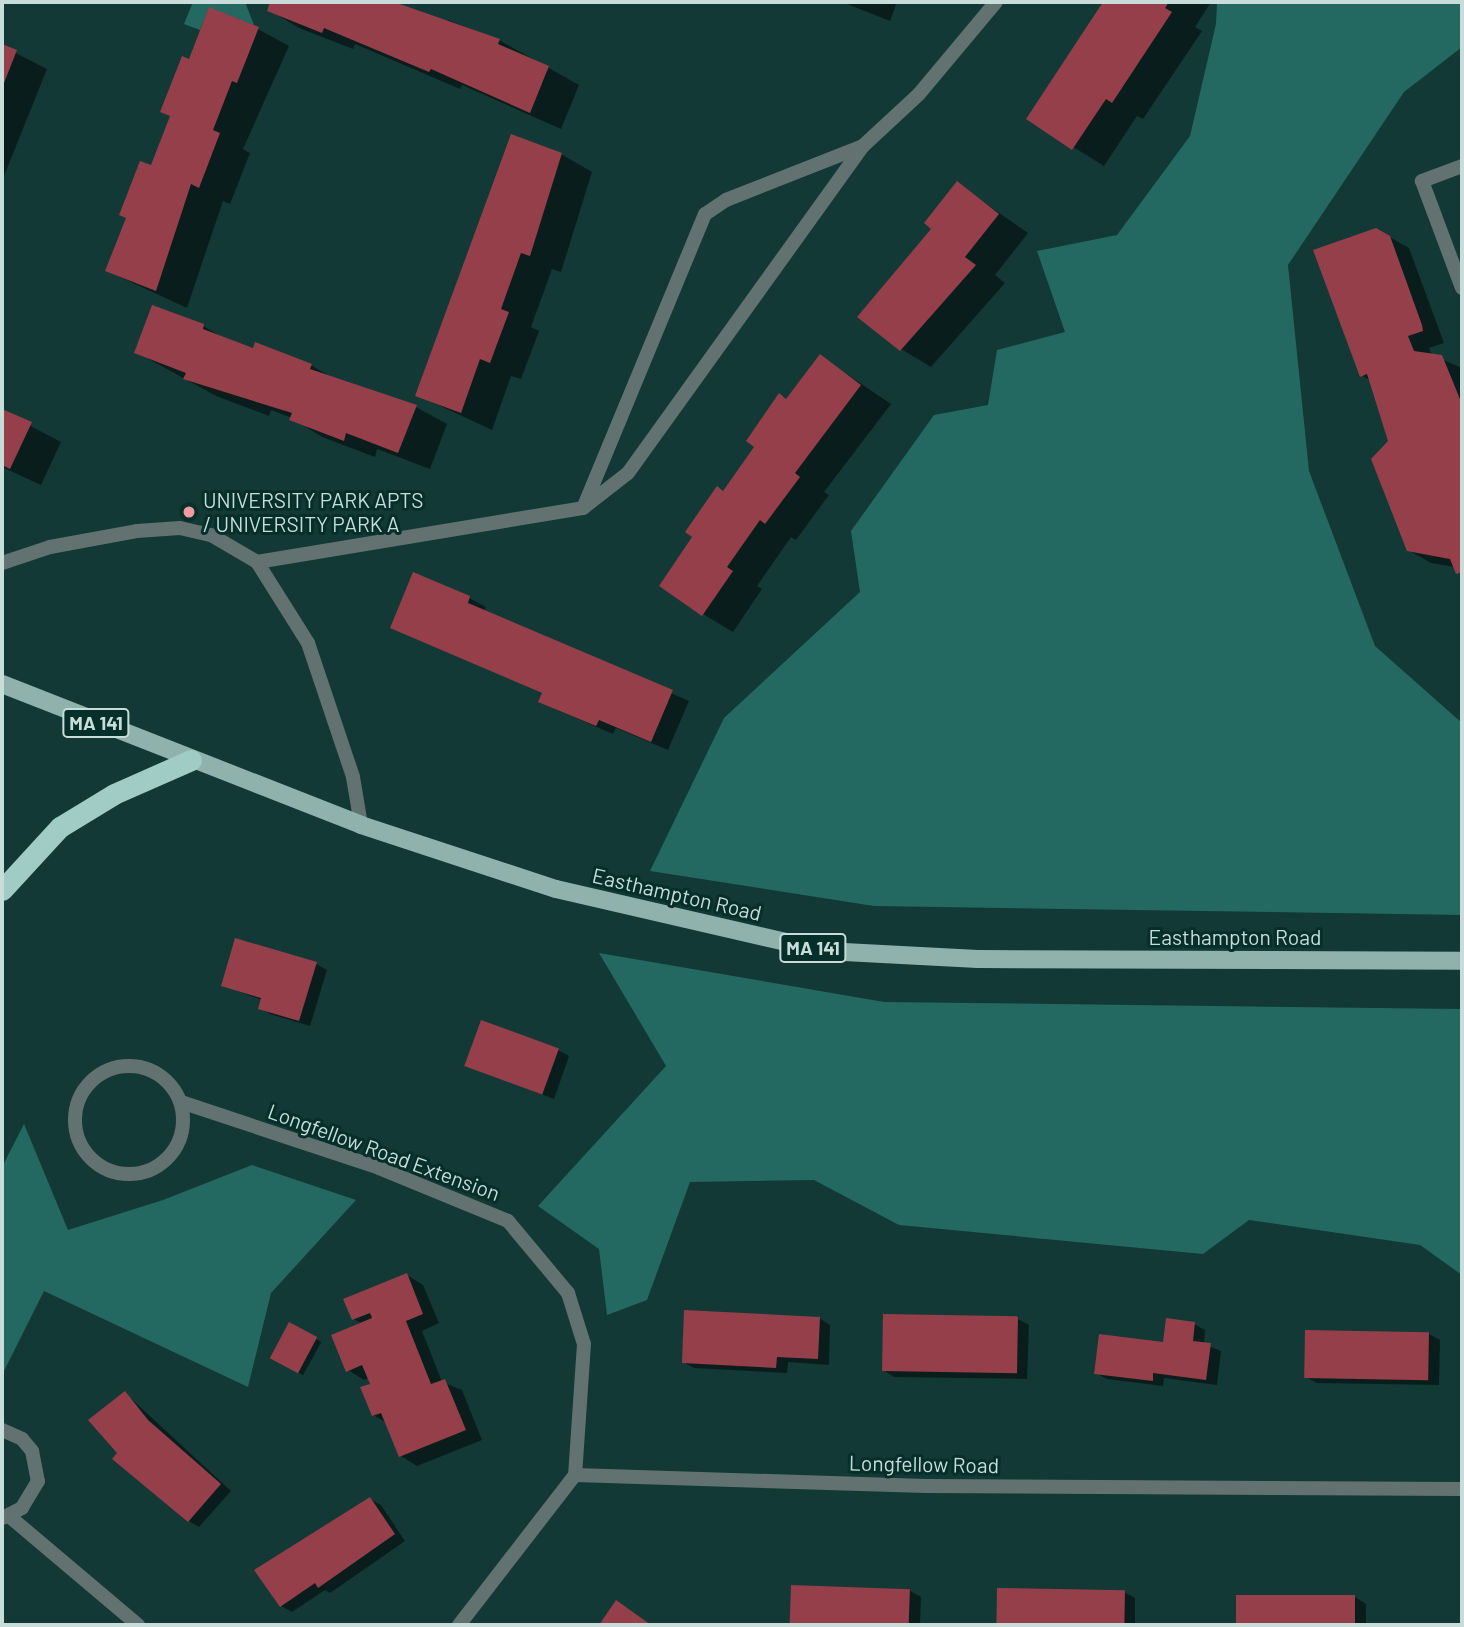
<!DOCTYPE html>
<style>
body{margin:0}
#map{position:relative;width:1464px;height:1627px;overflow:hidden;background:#123935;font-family:Barlow,sans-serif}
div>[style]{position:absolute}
.green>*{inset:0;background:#236961}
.shadow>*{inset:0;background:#0007;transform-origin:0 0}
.building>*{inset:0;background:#953f4a;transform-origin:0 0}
.service>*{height:14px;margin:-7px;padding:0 7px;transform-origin:7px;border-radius:7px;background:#627270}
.minor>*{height:14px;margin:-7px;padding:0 7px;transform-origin:7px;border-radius:7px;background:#627270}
.minor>.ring{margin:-7px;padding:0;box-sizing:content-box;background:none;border:14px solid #627270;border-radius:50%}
.primary>*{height:18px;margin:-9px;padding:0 9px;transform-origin:9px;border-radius:9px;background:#90b2ad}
.motorway>*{height:21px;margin:-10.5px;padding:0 10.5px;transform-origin:10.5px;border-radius:10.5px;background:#a1cbc5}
.dots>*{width:19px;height:19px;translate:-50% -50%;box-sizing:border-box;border:4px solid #052f2b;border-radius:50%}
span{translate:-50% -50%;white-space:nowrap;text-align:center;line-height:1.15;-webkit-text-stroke:6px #052f2b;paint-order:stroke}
.shield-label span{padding:2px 5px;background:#052f2b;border:2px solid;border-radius:5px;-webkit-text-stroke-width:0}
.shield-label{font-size:19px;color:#c8dcd9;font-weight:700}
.poi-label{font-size:21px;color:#c8dcd9}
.left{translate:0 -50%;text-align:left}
.street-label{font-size:21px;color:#c8dcd9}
.frame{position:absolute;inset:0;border:4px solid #c8dcd9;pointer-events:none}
</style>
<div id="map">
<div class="green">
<div style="clip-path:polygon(193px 2px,245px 2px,254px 25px,209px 8px,200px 30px,184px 24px)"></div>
<div style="clip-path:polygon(1217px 2px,1462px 2px,1462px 47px,1404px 92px,1288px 265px,1309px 471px,1375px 646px,1462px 723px,1462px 915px,874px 906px,650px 871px,724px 718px,860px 592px,851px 531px,934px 415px,988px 405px,997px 350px,1065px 332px,1037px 251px,1117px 235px,1190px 136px,1216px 24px)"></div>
<div style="clip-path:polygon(599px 953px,884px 1002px,1462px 1009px,1462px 1275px,1420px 1245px,1249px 1220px,1203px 1254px,899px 1225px,814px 1180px,690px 1182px,647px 1300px,607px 1315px,599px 1249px,538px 1206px,666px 1066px)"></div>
<div style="clip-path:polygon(24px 1124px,68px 1230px,163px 1200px,252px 1165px,356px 1200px,271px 1293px,248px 1387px,44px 1291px,2px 1375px,2px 1167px)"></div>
</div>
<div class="shadow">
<div style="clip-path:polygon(272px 2px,394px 2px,446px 25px,448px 20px,499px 40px,579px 85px,561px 129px,462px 85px,460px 89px,355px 44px,353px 49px,299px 28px,269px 10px)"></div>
<div style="clip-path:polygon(842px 2px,897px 2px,890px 21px)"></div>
<div style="clip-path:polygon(1105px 2px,1211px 2px,1195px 27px,1202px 31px,1143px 119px,1137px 116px,1104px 166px,1028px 119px)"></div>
<div style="clip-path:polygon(258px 29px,289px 46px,243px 149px,250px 153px,230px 204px,223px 201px,187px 308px,107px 271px,152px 167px,190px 61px)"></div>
<div style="clip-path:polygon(2px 46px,47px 69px,2px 181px)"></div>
<div style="clip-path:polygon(561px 154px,592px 172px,561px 272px,552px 269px,531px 327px,539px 331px,521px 379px,511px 376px,492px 430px,417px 395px)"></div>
<div style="clip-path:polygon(957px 184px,1028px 233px,995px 275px,1005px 283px,931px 367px,901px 349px)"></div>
<div style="clip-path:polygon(1386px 235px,1409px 248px,1444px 343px,1429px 348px,1432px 355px,1462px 368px,1462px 575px,1455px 567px,1431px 563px,1408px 550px,1390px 442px,1371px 381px,1361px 375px)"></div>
<div style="clip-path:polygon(203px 326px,229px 341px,311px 365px,336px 380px,416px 407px,447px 424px,430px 469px,377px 449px,375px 457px,322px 437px,292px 418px,271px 410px,269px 416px,216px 396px,136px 352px)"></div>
<div style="clip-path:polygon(820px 356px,891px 404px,824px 492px,829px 495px,796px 540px,791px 537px,757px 586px,762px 589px,733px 632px,703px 614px,724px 492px)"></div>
<div style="clip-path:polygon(2px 411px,61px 442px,41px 485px,2px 467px)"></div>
<div style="clip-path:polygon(469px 598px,486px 607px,484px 612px,689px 701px,668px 750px,616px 728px,613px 734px,557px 710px,541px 701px,544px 694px,392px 627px)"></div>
<div style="clip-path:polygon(316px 964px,327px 970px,310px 1026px,270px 1014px,260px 1008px,262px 1000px,223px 985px)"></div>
<div style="clip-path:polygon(558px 1050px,569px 1056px,554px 1099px,467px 1065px)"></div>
<div style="clip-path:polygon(407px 1275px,423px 1285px,439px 1323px,422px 1331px,442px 1382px,462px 1390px,482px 1440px,417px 1466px,401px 1456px,387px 1423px,373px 1415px,369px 1378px,364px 1380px,348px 1370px,363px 1324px,354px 1319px)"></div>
<div style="clip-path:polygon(819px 1318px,830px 1325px,829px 1365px,788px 1362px,787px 1373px,694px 1368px,683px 1362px)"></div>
<div style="clip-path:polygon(1018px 1319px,1029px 1325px,1027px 1379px,894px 1377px,883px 1370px)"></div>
<div style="left:289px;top:1324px;width:37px;height:38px;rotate:29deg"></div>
<div style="clip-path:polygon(1194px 1324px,1205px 1330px,1204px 1344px,1221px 1351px,1217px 1385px,1164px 1378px,1163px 1386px,1107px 1379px,1096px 1373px,1165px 1344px)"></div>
<div style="clip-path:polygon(1429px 1334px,1440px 1340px,1439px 1385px,1317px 1383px,1306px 1377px)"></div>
<div style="clip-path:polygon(125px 1393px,231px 1491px,199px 1527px,189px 1521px)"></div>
<div style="clip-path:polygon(370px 1499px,381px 1505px,405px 1541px,330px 1593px,325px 1590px,292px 1612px,281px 1606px)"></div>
<div style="clip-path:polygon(792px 1587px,910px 1591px,921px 1597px,920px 1625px,791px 1625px)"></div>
<div style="clip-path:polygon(998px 1589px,1124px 1592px,1135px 1598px,1135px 1625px,997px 1625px)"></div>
<div style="clip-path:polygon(1238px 1597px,1355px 1597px,1366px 1604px,1366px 1625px,1238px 1625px)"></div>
</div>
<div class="building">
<div style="clip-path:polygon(270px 2px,394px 2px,500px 39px,498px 44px,549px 66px,530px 113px,431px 69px,429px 72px,324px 28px,322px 33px,267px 11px)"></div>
<div style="clip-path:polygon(1103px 2px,1169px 2px,1165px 8px,1172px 12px,1112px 103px,1106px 99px,1072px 150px,1026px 119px)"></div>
<div style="clip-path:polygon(209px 7px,259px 27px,237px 83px,232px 81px,213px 130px,220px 133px,199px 188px,191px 184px,156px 291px,105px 271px,126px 218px,119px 215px,140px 161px,151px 165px,170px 116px,160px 112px,182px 56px,189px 59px)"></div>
<div style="clip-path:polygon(2px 44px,17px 50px,2px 88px)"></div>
<div style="clip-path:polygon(511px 134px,562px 153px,530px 256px,521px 253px,501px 309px,509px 312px,490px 363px,480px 359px,461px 413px,415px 396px)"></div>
<div style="clip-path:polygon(957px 181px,999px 214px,965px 257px,976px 265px,900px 351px,857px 317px,931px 229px,924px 223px)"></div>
<div style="clip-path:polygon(1376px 228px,1390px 236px,1422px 325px,1423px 331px,1408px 336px,1414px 351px,1442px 355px,1462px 404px,1462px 572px,1456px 574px,1450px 559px,1407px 551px,1371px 459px,1388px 441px,1367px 374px,1360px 377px,1313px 250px)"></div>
<div style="clip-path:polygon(152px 305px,204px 324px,203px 329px,253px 348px,255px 342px,312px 364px,310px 369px,417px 405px,398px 453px,346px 433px,344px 441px,289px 420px,292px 413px,183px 379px,186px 373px,134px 353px)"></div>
<div style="clip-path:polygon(820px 354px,861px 385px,795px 473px,800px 477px,765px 524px,760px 520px,727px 567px,733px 571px,702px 616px,659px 586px,692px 537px,685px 532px,717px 486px,723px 491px,754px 447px,746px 441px,779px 393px,786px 399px)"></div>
<div style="clip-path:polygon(2px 409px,32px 422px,10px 469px,2px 465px)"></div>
<div style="clip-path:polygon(413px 572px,470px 596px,468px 603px,673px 690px,651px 742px,599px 720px,596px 726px,538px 702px,542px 693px,390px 628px)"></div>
<div style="clip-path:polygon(235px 938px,317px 962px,299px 1021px,258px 1009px,261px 998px,221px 986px)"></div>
<div style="left:481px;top:1020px;width:83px;height:49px;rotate:20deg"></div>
<div style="clip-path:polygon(407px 1273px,423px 1314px,406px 1321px,431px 1384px,445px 1379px,466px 1430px,399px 1457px,381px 1413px,372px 1416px,360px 1387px,370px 1384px,362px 1365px,346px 1372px,331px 1335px,372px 1318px,370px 1313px,352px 1320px,343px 1299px)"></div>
<div style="clip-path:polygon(684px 1310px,820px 1317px,818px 1359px,777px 1357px,776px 1368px,682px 1363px)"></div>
<div style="left:883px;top:1314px;width:135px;height:57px;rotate:1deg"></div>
<div style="clip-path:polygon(1166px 1318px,1195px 1322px,1193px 1341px,1211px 1343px,1206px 1380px,1153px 1373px,1153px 1381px,1094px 1374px,1099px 1334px,1163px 1342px)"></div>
<div style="left:289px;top:1322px;width:32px;height:41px;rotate:28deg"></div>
<div style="left:1305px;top:1330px;width:124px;height:48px;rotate:1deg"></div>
<div style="clip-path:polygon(125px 1391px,148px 1420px,221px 1484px,188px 1522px,112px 1459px,117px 1453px,88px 1420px)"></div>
<div style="clip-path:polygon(370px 1497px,395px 1534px,318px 1588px,315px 1583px,280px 1607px,254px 1570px)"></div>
<div style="left:791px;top:1585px;width:119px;height:40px;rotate:2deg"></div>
<div style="left:997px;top:1588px;width:128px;height:37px;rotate:1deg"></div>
<div style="left:1236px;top:1595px;width:119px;height:30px"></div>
<div style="clip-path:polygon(616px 1600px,651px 1625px,599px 1625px)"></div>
</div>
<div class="service">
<div style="left:863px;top:146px;width:76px;rotate:-42.9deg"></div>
<div style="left:919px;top:94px;width:120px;rotate:-50.1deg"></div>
<div style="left:1462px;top:166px;width:43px;rotate:159.4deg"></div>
<div style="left:1422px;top:181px;width:114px;rotate:69.5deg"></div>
<div style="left:257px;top:562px;width:96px;rotate:57.8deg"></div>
<div style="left:308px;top:643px;width:141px;rotate:71.4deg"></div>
<div style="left:353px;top:777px;width:49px;rotate:80.5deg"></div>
<div style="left:2px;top:563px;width:51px;rotate:-18.4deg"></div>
<div style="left:50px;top:547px;width:88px;rotate:-10.4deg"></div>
<div style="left:137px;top:531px;width:43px;rotate:-4deg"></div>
<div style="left:180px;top:528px;width:32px;rotate:13deg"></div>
<div style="left:211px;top:535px;width:53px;rotate:30.4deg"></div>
<div style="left:257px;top:562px;width:330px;rotate:-9.4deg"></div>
<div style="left:583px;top:508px;width:57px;rotate:-37.9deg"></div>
<div style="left:628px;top:473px;width:403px;rotate:-54.3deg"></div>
<div style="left:863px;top:146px;width:147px;rotate:158.5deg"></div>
<div style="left:726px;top:200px;width:25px;rotate:146deg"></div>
<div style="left:705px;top:214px;width:318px;rotate:112.5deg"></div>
</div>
<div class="minor">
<div class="ring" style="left:75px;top:1066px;width:94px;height:94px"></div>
<div style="left:181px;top:1102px;width:209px;rotate:18.4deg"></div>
<div style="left:379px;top:1168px;width:139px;rotate:22.3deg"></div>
<div style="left:508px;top:1221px;width:94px;rotate:50.2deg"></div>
<div style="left:568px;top:1293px;width:53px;rotate:72.6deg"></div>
<div style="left:584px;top:1344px;width:131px;rotate:93.9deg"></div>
<div style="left:2px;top:1430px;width:22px;rotate:24deg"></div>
<div style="left:22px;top:1439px;width:16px;rotate:50deg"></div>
<div style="left:32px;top:1451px;width:31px;rotate:79deg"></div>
<div style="left:38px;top:1481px;width:31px;rotate:121deg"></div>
<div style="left:22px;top:1508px;width:22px;rotate:153deg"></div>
<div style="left:9px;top:1516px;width:169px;rotate:40.2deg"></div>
<div style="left:459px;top:1625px;width:190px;rotate:-52.3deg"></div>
<div style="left:575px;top:1475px;width:351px;rotate:1.8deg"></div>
<div style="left:926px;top:1486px;width:536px;rotate:0.32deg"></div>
</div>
<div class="primary">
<div style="left:2px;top:684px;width:386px;rotate:21.4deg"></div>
<div style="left:361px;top:825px;width:205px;rotate:18.2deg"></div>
<div style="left:556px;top:889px;width:276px;rotate:13deg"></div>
<div style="left:825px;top:951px;width:153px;rotate:3deg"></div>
<div style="left:978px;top:959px;width:484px;rotate:0.2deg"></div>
</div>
<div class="motorway">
<div style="left:2px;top:890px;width:86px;rotate:-47.4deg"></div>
<div style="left:60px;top:827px;width:63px;rotate:-31.4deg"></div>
<div style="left:114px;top:794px;width:84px;rotate:-23.8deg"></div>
</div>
<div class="dots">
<div style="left:189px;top:512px;background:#f49aa2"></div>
</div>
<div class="shield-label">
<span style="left:96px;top:723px">MA 141</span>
<span style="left:813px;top:948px">MA 141</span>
</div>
<div class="poi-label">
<span class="left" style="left:203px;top:512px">UNIVERSITY PARK APTS<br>/ UNIVERSITY PARK A</span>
</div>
<div class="street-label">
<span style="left:677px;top:894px;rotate:13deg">Easthampton Road</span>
<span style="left:1235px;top:937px">Easthampton Road</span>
<span style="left:384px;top:1152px;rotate:20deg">Longfellow Road Extension</span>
<span style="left:924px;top:1464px;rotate:1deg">Longfellow Road</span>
</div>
<div class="frame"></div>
</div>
